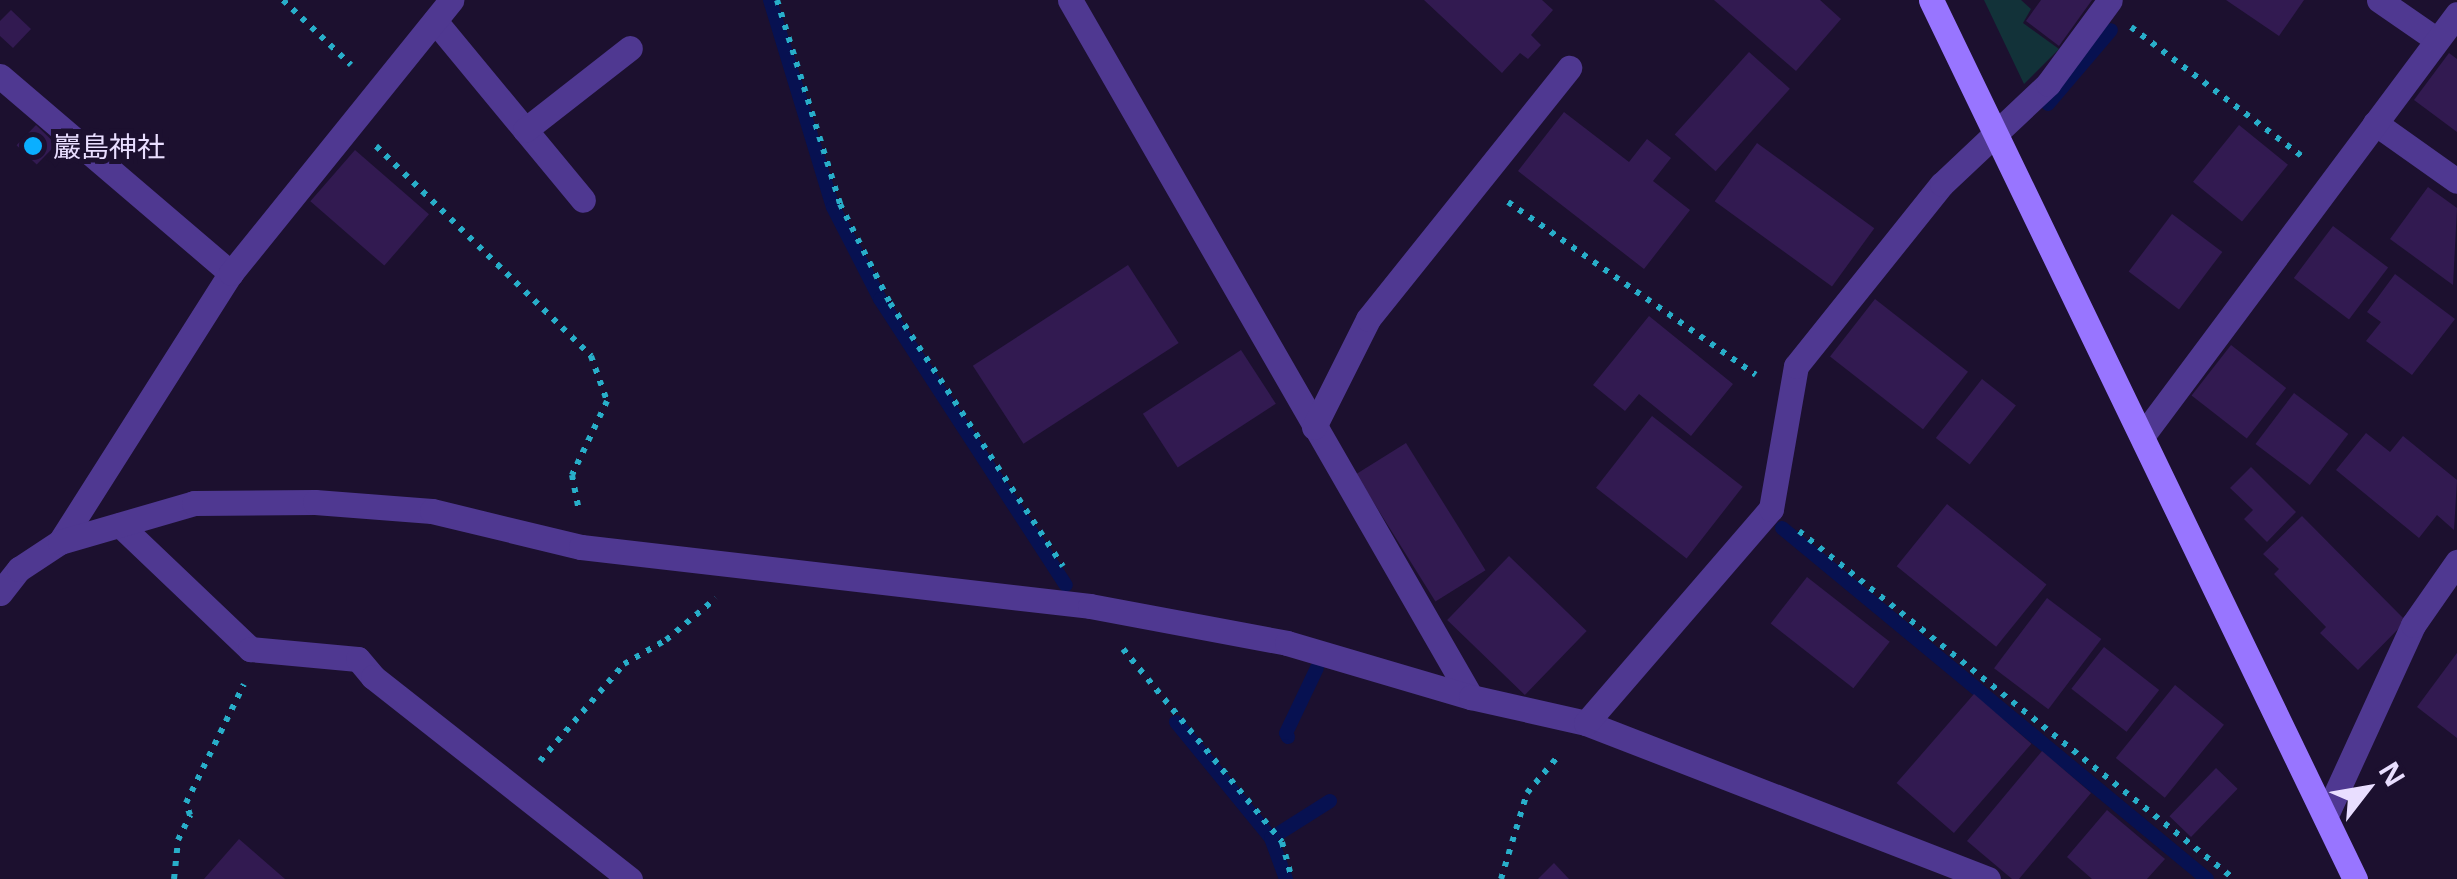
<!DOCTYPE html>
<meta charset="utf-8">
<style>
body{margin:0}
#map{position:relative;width:2457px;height:879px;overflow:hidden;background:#1c102f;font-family:"Open Sans","Noto Sans JP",sans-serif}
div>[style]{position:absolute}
.green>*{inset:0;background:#123239}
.stream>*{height:14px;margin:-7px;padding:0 7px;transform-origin:7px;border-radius:7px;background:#071151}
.building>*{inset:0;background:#321a51;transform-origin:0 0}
.path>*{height:6px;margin-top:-3px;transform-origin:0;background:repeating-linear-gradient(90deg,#28aec9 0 5px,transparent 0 13px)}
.street>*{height:25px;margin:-12.5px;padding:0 12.5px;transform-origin:12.5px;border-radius:12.5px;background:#4f3891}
.secondary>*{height:25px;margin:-12.5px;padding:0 12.5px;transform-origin:12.5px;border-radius:12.5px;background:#9875ff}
.dots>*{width:28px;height:28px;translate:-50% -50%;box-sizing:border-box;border:5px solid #1c102f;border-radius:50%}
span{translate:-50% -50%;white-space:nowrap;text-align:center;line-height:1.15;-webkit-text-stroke:10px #1c102f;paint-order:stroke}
.poi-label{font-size:28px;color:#e9deff}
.left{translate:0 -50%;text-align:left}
.north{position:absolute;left:2317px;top:739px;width:100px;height:100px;-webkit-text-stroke:8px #1c102f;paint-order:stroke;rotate:59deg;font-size:28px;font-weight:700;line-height:40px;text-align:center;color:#e9deff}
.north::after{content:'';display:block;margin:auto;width:35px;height:45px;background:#e9deff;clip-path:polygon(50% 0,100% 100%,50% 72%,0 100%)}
</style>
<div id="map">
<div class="green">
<div style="clip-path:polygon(1984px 0,2021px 0,2031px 9px,2023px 23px,2059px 49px,2024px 84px)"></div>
</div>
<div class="stream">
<div style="left:770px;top:0;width:216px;rotate:73.1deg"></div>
<div style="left:833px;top:207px;width:103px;rotate:62.9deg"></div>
<div style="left:880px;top:299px;width:341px;rotate:57deg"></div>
<div style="left:2048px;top:104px;width:97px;rotate:-49.6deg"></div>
<div style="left:1782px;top:528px;width:551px;rotate:39.55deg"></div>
<div style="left:1176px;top:722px;width:150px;rotate:50.7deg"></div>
<div style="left:1271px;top:838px;width:44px;rotate:69.9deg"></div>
<div style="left:1288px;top:737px;width:4px;rotate:-117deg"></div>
<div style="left:1286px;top:733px;width:72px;rotate:-64.5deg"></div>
<div style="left:1281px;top:832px;width:58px;rotate:-32.3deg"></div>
</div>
<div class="building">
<div style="clip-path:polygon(1424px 0,1542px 0,1553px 10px,1531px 35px,1541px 45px,1528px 59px,1520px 53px,1502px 73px)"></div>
<div style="clip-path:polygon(1714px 0,1820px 0,1841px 19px,1796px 71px)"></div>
<div style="clip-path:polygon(2041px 0,2092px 0,2059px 46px,2026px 21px)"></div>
<div style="clip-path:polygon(2226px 0,2304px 0,2279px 36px)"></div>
<div style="clip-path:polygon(11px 10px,31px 29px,13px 48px,0 36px,0 21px)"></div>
<div style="left:1749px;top:52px;width:55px;height:111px;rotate:42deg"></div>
<div style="clip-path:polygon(2449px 53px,2457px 59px,2457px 132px,2414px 100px)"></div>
<div style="clip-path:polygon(1564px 112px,1629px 162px,1647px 139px,1671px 158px,1653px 181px,1690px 210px,1644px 269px,1518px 171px)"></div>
<div style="left:36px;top:125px;width:28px;height:28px;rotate:44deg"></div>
<div style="left:2239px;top:125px;width:63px;height:73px;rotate:39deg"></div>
<div style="left:1757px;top:143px;width:145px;height:72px;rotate:36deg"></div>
<div style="left:355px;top:150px;width:98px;height:68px;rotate:41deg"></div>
<div style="clip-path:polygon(2428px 187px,2457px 208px,2453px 285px,2390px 239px)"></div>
<div style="left:2172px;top:214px;width:63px;height:72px;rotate:37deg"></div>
<div style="left:2333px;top:226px;width:69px;height:65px;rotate:37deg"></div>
<div style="left:1128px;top:265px;width:93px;height:185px;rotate:57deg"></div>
<div style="clip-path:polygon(2395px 274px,2455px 319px,2412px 375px,2366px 341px,2381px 322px,2367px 312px)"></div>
<div style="left:1875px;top:299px;width:118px;height:73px;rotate:38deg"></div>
<div style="clip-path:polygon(1649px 316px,1733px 384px,1691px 436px,1639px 394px,1625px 411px,1593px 385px)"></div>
<div style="left:2231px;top:345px;width:70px;height:64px;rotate:38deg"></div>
<div style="left:1241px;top:350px;width:64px;height:117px;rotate:57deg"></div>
<div style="left:1982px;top:379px;width:43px;height:75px;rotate:38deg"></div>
<div style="left:2294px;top:393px;width:68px;height:64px;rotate:37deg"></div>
<div style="left:1652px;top:416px;width:115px;height:91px;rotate:38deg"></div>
<div style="clip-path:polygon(2366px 433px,2390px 452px,2403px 436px,2457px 480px,2454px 530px,2437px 515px,2419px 538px,2336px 470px)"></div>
<div style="left:1406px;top:443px;width:150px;height:59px;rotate:58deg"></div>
<div style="clip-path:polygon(2251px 467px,2296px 512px,2267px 542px,2244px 519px,2253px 510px,2230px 488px)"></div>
<div style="left:1947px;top:504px;width:128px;height:80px;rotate:39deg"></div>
<div style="clip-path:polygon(2302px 516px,2406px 621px,2358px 670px,2320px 633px,2326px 627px,2274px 574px,2279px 569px,2263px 554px)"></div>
<div style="left:1509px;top:556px;width:108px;height:89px;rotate:44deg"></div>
<div style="left:1807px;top:577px;width:105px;height:59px;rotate:38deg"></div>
<div style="left:2047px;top:598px;width:68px;height:88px;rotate:37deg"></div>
<div style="left:2104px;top:647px;width:70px;height:53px;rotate:38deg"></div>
<div style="clip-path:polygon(2457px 653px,2457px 738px,2417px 707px)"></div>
<div style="left:2175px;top:685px;width:63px;height:94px;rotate:39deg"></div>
<div style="left:1974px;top:694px;width:76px;height:118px;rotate:41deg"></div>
<div style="clip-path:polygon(2042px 751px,2091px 793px,2019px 879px,2012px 879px,1967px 841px)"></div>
<div style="left:2216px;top:768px;width:30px;height:67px;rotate:44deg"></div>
<div style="clip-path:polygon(2107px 810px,2165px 859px,2147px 879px,2092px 879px,2067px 857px)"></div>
<div style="clip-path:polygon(239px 839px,285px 879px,204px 879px)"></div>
<div style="clip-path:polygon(1554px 863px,1569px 879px,1538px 879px)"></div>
</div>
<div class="path">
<div style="left:283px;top:0;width:94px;rotate:43.7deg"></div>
<div style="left:777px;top:0;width:214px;rotate:72.8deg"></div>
<div style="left:840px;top:204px;width:111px;rotate:63.2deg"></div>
<div style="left:890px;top:303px;width:315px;rotate:56.7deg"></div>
<div style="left:2131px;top:27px;width:217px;rotate:37.1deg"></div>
<div style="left:376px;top:146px;width:301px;rotate:44.3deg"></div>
<div style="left:591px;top:356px;width:48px;rotate:70.4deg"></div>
<div style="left:607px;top:401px;width:82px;rotate:115.3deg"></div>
<div style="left:572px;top:475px;width:37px;rotate:79deg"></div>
<div style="left:1508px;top:202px;width:302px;rotate:34.9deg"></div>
<div style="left:1799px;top:531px;width:557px;rotate:38.66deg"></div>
<div style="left:1123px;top:649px;width:250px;rotate:50.5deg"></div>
<div style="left:1282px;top:842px;width:38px;rotate:75deg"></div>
<div style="left:540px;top:761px;width:128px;rotate:-49.1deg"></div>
<div style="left:624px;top:664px;width:48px;rotate:-29.7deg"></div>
<div style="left:666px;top:640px;width:65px;rotate:-40deg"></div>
<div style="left:174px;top:879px;width:39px;rotate:-84deg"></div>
<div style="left:178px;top:840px;width:28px;rotate:-64deg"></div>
<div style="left:190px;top:815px;width:13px;rotate:-108deg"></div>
<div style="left:186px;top:803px;width:132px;rotate:-64deg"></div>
<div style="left:1501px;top:879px;width:90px;rotate:-73.2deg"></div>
<div style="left:1527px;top:793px;width:51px;rotate:-49.8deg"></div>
</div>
<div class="street">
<div style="left:1070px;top:0;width:804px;rotate:60.09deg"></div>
<div style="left:2379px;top:0;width:70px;rotate:34.6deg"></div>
<div style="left:435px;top:21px;width:232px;rotate:50.4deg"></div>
<div style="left:0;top:76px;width:304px;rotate:40.5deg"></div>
<div style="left:2375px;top:123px;width:100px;rotate:35.3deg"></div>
<div style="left:525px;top:130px;width:133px;rotate:-38deg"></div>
<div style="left:1314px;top:427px;width:121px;rotate:-63.4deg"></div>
<div style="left:1368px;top:319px;width:322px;rotate:-51.3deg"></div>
<div style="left:2143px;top:435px;width:525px;rotate:-53.28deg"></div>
<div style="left:120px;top:525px;width:180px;rotate:43.6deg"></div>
<div style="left:250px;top:649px;width:108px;rotate:5.3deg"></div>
<div style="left:358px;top:659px;width:23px;rotate:50deg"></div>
<div style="left:373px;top:677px;width:327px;rotate:38.2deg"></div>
<div style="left:60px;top:542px;width:319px;rotate:-57.6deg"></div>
<div style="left:231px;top:273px;width:351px;rotate:-51.1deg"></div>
<div style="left:0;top:593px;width:31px;rotate:-52deg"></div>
<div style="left:19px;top:569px;width:49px;rotate:-33.4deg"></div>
<div style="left:60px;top:542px;width:140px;rotate:-16.2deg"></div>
<div style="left:194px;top:503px;width:121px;rotate:-0.5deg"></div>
<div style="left:315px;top:502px;width:117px;rotate:4.4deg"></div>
<div style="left:432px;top:511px;width:153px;rotate:13.6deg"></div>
<div style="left:581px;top:547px;width:512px;rotate:6.61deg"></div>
<div style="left:1090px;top:606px;width:200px;rotate:10.6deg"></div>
<div style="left:1287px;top:643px;width:192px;rotate:16.4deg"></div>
<div style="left:1471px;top:697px;width:118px;rotate:12.7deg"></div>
<div style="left:1586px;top:723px;width:431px;rotate:21.2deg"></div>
<div style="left:1586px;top:723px;width:283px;rotate:-49.2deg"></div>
<div style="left:1771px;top:509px;width:145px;rotate:-80.1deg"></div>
<div style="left:1796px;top:366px;width:233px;rotate:-51.3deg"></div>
<div style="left:1942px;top:184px;width:146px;rotate:-43.3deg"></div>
<div style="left:2048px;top:84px;width:104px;rotate:-53.6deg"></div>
<div style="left:2327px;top:813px;width:207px;rotate:-65.4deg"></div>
<div style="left:2413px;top:625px;width:77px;rotate:-55.1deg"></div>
</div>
<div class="secondary">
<div style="left:1931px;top:0;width:976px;rotate:64.25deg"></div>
</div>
<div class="dots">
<div style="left:33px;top:146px;background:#0aafff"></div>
</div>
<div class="poi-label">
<span class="left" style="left:53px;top:146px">巖島神社</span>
</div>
<div class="north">N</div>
</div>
